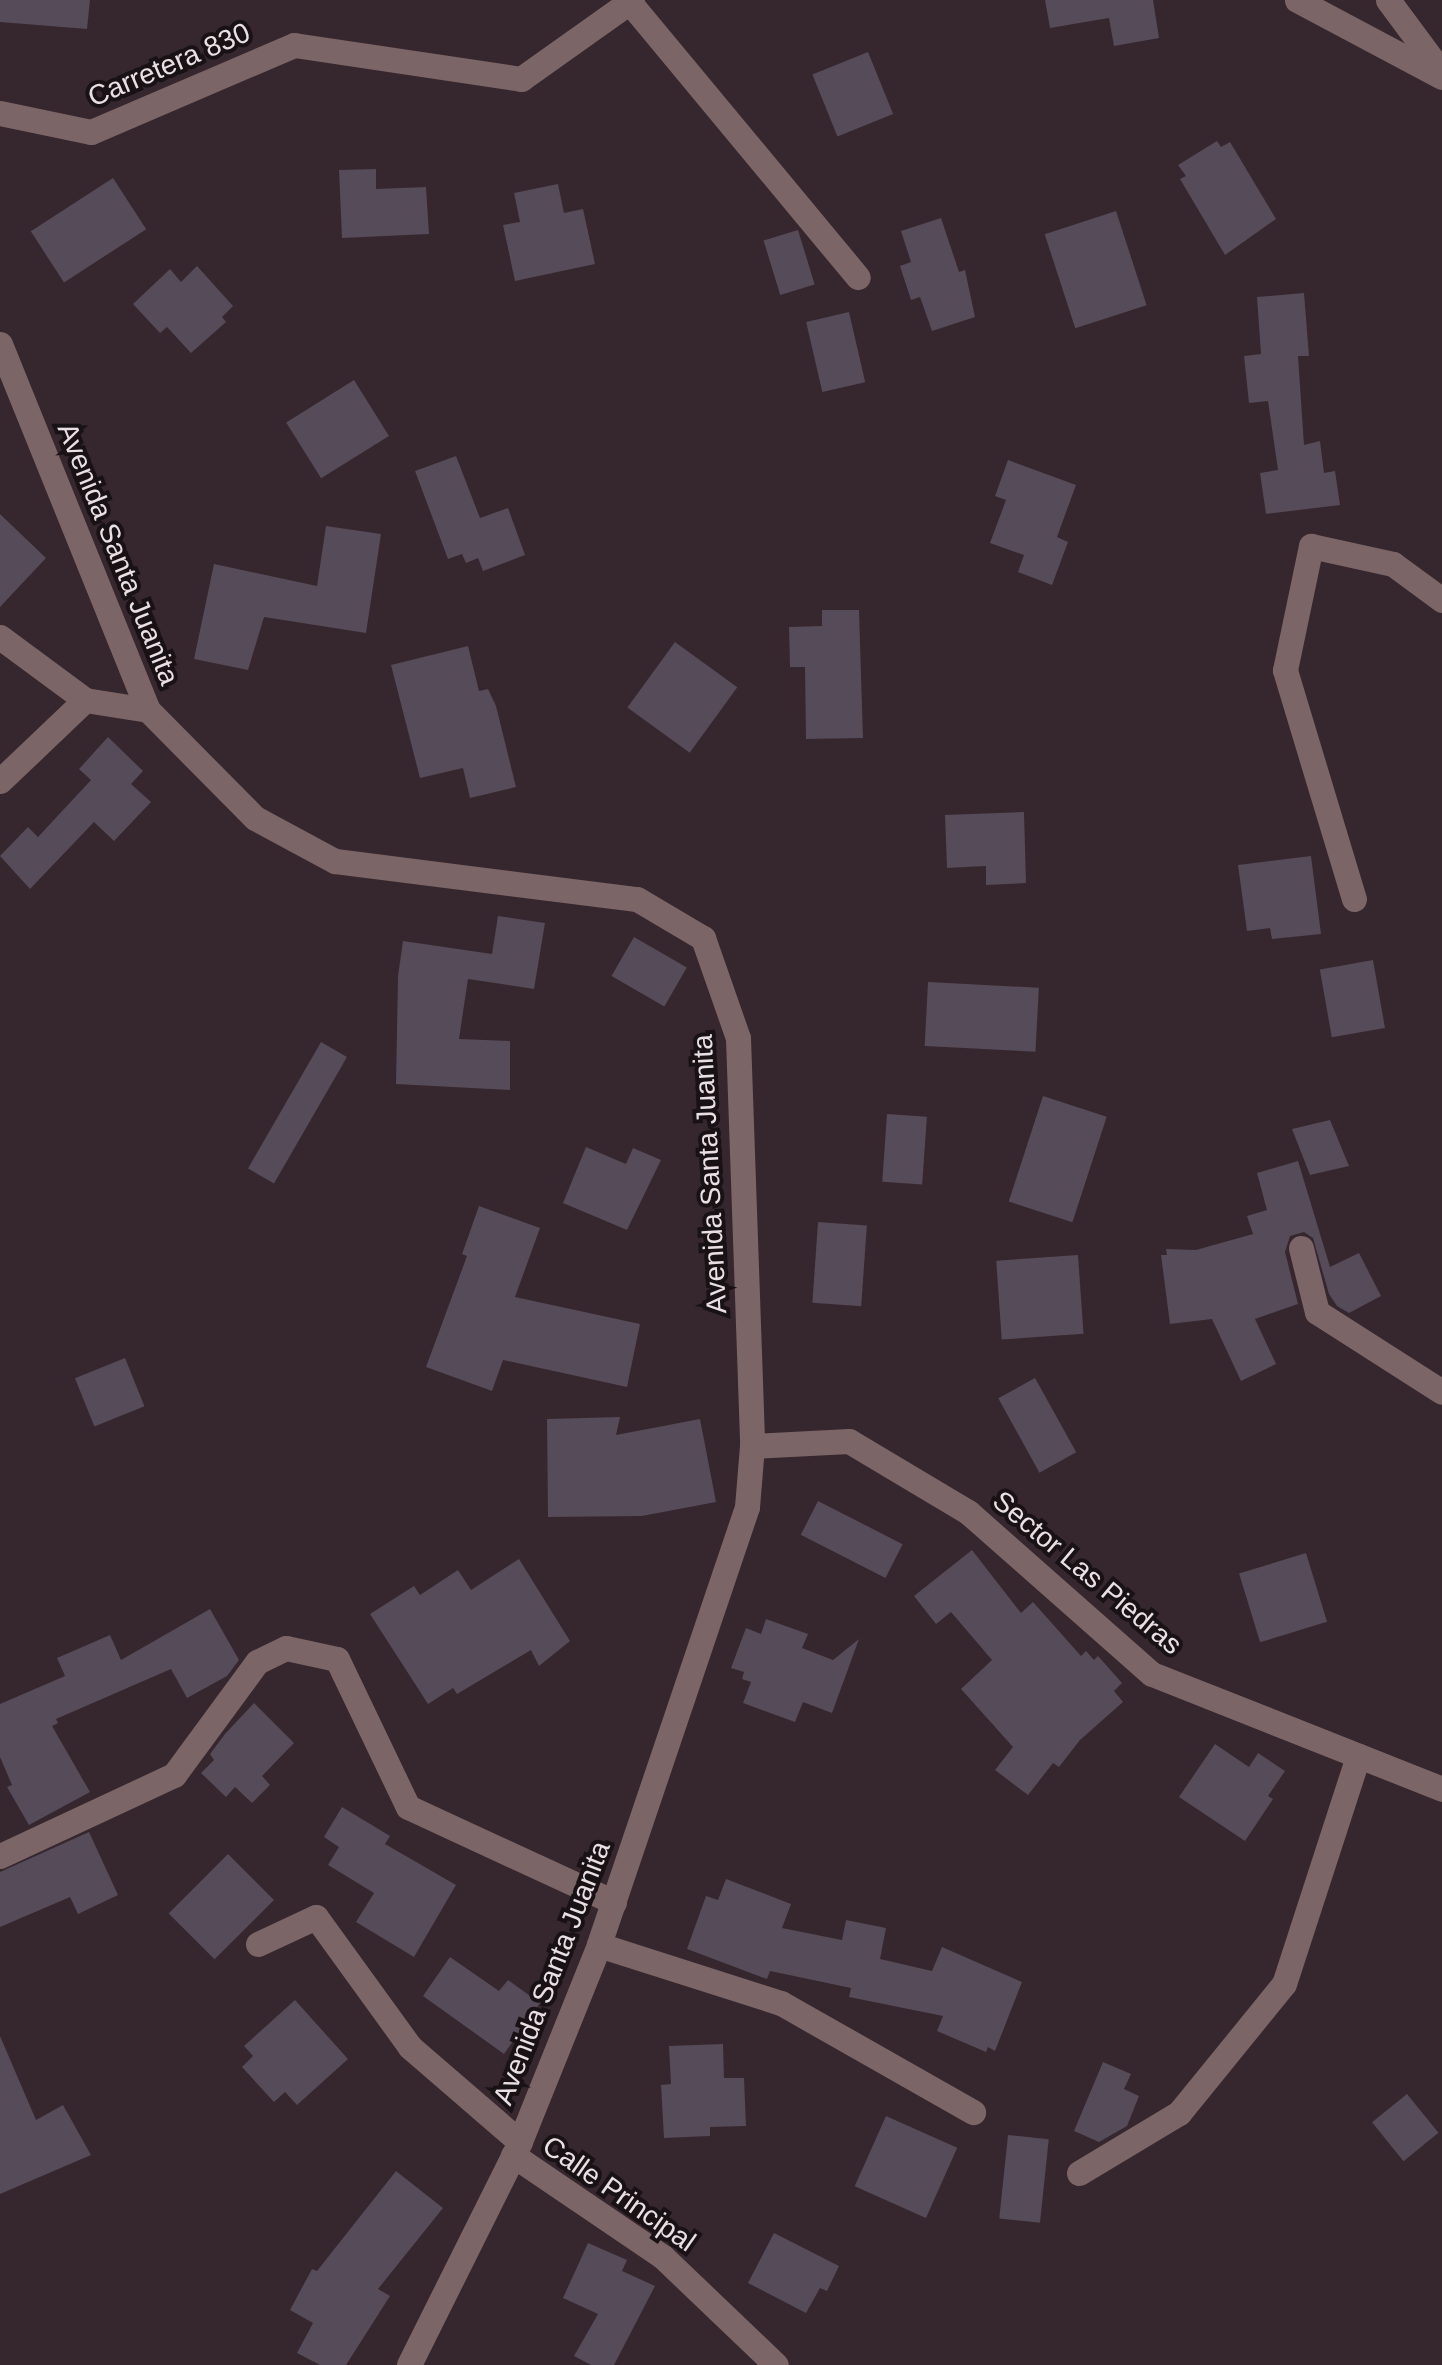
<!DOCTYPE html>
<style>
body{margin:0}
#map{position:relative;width:1442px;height:2365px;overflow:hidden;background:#36262e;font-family:Arial,sans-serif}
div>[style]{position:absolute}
.building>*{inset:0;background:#564b58;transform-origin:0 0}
.minor>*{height:25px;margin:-12.5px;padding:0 12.5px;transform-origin:12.5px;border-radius:12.5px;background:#7b6567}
.tertiary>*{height:25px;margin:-12.5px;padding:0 12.5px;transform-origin:12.5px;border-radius:12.5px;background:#7b6567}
span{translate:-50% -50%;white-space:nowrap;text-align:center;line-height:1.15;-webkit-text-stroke:8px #191215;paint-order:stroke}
.street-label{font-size:28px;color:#e9dfe4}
</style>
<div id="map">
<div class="building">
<div style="clip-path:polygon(0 0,90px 0,87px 29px,0 22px)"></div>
<div style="clip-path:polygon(1045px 0,1153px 0,1159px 38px,1114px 46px,1109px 18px,1050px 28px)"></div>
<div style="left:868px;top:52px;width:67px;height:60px;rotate:68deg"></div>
<div style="clip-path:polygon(1217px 141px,1221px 147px,1230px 142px,1276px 219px,1225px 255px,1180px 179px,1186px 176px,1178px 165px)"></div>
<div style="clip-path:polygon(376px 169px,376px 189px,426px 187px,429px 234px,342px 238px,339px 170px)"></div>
<div style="left:113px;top:178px;width:61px;height:98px;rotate:57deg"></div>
<div style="clip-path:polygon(558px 184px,564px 213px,583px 209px,595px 264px,515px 281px,503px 225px,520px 222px,514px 193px)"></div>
<div style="left:1116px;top:211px;width:99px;height:75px;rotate:72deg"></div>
<div style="clip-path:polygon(941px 218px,959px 272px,965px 270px,975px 317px,932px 331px,920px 297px,911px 300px,900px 266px,911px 262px,901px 231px)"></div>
<div style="left:798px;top:230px;width:57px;height:36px;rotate:73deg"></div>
<div style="clip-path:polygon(197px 266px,233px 306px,222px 317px,226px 322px,191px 353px,167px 327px,160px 333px,133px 304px,170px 269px,181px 282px)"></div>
<div style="clip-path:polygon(1304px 293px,1309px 356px,1298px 356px,1304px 445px,1320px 441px,1324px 473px,1335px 471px,1340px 505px,1266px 514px,1260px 473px,1278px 470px,1268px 401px,1249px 403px,1244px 356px,1261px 354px,1257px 297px)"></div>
<div style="left:849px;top:312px;width:72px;height:44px;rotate:77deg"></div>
<div style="left:354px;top:380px;width:66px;height:80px;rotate:58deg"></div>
<div style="clip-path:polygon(456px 456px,480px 518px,508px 508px,525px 555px,483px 571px,478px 558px,466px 563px,462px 554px,448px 559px,415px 471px)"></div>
<div style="clip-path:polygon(1008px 460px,1076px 485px,1057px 537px,1068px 542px,1052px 585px,1018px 572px,1024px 555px,990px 543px,1006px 500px,995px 496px)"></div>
<div style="clip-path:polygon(0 514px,46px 558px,0 607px)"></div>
<div style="clip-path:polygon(326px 526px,381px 534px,366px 633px,264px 617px,248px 670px,194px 659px,214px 564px,317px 586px)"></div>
<div style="clip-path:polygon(822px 610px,859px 610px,863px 738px,806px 739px,805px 667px,790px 667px,789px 627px,822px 626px)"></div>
<div style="left:675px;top:642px;width:77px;height:81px;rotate:36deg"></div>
<div style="clip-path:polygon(468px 646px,479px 691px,488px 689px,496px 706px,516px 787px,470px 798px,463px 768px,420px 778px,391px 665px)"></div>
<div style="clip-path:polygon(108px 737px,143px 771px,131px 784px,151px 802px,114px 841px,94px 822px,30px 889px,0 856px,28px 827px,38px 837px,91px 780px,79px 769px)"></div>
<div style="clip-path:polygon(1024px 812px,1026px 883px,986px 885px,986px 866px,947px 868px,945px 815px)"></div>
<div style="clip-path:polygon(1311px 856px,1321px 934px,1272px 939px,1270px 928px,1247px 931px,1238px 865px)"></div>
<div style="clip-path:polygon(498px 916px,545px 923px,534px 989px,468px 979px,459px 1039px,510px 1041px,510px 1090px,396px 1084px,398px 976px,403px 941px,492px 954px)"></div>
<div style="left:634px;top:937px;width:61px;height:45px;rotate:30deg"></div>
<div style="left:1373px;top:960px;width:69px;height:54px;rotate:80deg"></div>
<div style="left:928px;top:982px;width:111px;height:64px;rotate:3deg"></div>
<div style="left:321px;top:1042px;width:30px;height:146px;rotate:30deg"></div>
<div style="left:1043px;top:1096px;width:67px;height:111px;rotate:18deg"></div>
<div style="left:887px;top:1114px;width:40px;height:68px;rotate:4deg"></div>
<div style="clip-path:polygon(1330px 1120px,1349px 1166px,1310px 1175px,1292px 1129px)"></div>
<div style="clip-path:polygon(586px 1147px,626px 1164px,633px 1148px,661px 1160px,627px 1230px,563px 1203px)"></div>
<div style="clip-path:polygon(1298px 1161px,1330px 1267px,1359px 1253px,1381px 1296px,1349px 1313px,1337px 1306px,1329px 1294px,1313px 1238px,1304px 1232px,1290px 1236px,1285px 1252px,1298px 1304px,1255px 1319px,1276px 1364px,1241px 1381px,1212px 1319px,1170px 1324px,1161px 1255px,1167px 1255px,1166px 1249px,1196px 1250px,1253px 1234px,1247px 1216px,1267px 1210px,1257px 1173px)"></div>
<div style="clip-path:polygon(479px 1206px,540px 1228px,515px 1297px,640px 1324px,627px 1387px,503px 1360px,492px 1391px,426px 1367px,467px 1256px,462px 1254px)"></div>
<div style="left:818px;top:1222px;width:49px;height:81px;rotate:4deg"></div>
<div style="left:1078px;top:1255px;width:79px;height:82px;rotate:86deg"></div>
<div style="left:125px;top:1358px;width:52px;height:54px;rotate:68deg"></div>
<div style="left:1035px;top:1378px;width:85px;height:42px;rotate:61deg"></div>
<div style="clip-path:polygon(620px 1417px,616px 1435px,700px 1419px,716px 1502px,642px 1516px,548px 1517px,547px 1419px)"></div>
<div style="left:818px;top:1501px;width:95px;height:38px;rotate:27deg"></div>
<div style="clip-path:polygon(972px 1550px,1021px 1613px,1033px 1602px,1081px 1656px,1086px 1651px,1094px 1660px,1098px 1656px,1122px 1683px,1114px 1691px,1123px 1702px,1080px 1740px,1059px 1767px,1053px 1763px,1028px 1795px,995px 1770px,1013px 1747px,961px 1689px,992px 1660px,951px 1612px,936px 1624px,914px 1596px)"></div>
<div style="left:1306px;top:1553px;width:72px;height:70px;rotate:73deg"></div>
<div style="clip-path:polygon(519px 1559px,570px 1641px,539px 1666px,531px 1650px,457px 1694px,453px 1688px,428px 1704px,370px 1614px,414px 1586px,420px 1595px,458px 1570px,471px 1590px)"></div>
<div style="clip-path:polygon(210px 1609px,239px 1660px,227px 1676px,187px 1698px,171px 1669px,56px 1719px,58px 1723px,52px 1726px,90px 1792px,29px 1825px,7px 1787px,12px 1785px,0 1757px,0 1704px,65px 1676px,57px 1658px,110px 1635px,121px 1660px)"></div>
<div style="clip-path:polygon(766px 1619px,808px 1634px,802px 1648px,833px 1660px,859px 1639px,832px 1713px,803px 1702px,795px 1722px,743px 1703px,751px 1682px,742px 1679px,744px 1672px,731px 1668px,746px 1628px,761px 1634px)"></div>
<div style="clip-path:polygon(254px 1703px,294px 1743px,262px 1776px,270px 1785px,252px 1803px,235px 1787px,226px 1797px,201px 1773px,214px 1760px,210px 1754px,225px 1734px)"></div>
<div style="clip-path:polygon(1215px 1744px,1249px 1767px,1258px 1753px,1285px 1771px,1268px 1796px,1273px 1799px,1245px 1841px,1179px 1797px)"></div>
<div style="clip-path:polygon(342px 1807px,390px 1836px,385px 1844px,456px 1885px,414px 1957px,356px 1922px,374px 1893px,328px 1865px,339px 1847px,324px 1837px)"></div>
<div style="clip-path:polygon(89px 1832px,118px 1895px,78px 1914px,70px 1897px,0 1927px,0 1872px)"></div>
<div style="left:228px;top:1854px;width:65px;height:84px;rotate:45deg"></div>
<div style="clip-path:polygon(726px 1879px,791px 1904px,782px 1928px,842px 1940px,846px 1920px,886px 1928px,880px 1959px,932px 1971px,942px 1947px,1022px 1982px,995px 2051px,988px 2047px,986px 2052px,937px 2031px,943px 2016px,849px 1997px,851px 1988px,770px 1971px,767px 1979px,687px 1949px,706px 1896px,718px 1900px)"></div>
<div style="clip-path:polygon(450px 1957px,499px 1991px,508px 1980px,540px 2003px,504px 2054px,423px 1996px)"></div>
<div style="clip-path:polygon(295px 2000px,348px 2059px,297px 2105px,285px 2092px,274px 2102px,242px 2067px,253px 2056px,244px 2046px)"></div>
<div style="clip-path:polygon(0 2036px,36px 2120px,63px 2105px,91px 2155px,0 2194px)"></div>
<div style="clip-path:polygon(723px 2044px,724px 2078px,744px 2078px,746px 2126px,710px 2127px,710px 2136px,664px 2138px,661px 2085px,671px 2084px,669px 2046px)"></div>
<div style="clip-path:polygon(1103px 2062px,1131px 2074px,1124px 2089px,1139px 2096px,1127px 2126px,1099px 2142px,1074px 2131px)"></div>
<div style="left:1407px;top:2094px;width:50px;height:45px;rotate:51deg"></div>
<div style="left:886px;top:2116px;width:78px;height:77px;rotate:24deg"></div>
<div style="left:1008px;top:2135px;width:41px;height:84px;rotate:6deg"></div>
<div style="clip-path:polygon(396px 2171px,443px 2208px,378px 2289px,390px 2296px,346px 2365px,320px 2365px,297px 2353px,313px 2323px,290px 2310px,312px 2269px,317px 2271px)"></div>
<div style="clip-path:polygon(774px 2233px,839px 2266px,827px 2291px,820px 2288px,806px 2313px,748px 2283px)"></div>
<div style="clip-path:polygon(588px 2243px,627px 2260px,622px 2271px,655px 2286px,614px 2365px,591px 2365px,574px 2356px,598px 2314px,563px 2298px)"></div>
</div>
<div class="minor">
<div style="left:1297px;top:0;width:164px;rotate:28deg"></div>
<div style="left:631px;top:4px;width:355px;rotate:50.3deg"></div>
<div style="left:0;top:344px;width:395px;rotate:68deg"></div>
<div style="left:148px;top:710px;width:152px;rotate:45.3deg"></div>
<div style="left:255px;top:818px;width:91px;rotate:28.3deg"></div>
<div style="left:335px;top:861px;width:304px;rotate:7.2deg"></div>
<div style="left:637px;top:899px;width:77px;rotate:30.6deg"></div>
<div style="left:703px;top:938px;width:106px;rotate:70.7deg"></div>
<div style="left:738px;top:1038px;width:408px;rotate:88deg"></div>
<div style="left:752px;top:1446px;width:61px;rotate:94.7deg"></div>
<div style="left:747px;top:1507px;width:462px;rotate:108.7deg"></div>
<div style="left:599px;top:1945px;width:212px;rotate:111.9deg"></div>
<div style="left:520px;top:2142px;width:249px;rotate:116.5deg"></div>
<div style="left:0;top:637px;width:106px;rotate:36.5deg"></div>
<div style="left:0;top:781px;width:117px;rotate:-43.6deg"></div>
<div style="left:85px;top:700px;width:64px;rotate:9deg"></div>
<div style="left:1354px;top:899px;width:239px;rotate:-106.8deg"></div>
<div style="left:1285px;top:670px;width:127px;rotate:-78.2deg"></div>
<div style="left:1311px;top:546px;width:84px;rotate:12.4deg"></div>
<div style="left:1393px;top:564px;width:61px;rotate:36.3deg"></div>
<div style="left:1301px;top:1248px;width:66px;rotate:76deg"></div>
<div style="left:1317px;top:1312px;width:148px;rotate:32.6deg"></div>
<div style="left:752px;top:1446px;width:97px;rotate:-3deg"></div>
<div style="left:849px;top:1441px;width:139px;rotate:30.8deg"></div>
<div style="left:968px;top:1512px;width:245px;rotate:41.4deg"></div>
<div style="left:1152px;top:1674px;width:312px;rotate:21.6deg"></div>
<div style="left:0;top:1856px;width:192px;rotate:-25deg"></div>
<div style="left:174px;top:1775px;width:140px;rotate:-53.7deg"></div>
<div style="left:257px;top:1662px;width:32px;rotate:-26deg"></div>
<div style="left:286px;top:1648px;width:52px;rotate:12.2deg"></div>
<div style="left:337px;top:1659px;width:164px;rotate:64.4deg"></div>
<div style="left:408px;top:1807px;width:227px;rotate:24.8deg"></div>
<div style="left:258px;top:1944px;width:64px;rotate:-25deg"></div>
<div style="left:316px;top:1917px;width:160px;rotate:54.1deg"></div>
<div style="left:410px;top:2047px;width:145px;rotate:40.8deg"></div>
<div style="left:599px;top:1945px;width:191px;rotate:17.7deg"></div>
<div style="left:781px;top:2003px;width:221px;rotate:29.6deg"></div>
<div style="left:513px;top:2155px;width:181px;rotate:34.2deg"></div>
<div style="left:663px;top:2257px;width:156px;rotate:43.7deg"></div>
<div style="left:1079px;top:2173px;width:117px;rotate:-31deg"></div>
<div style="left:1179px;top:2113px;width:166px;rotate:-50.9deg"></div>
<div style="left:1284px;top:1984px;width:240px;rotate:-72deg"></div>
</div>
<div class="tertiary">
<div style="left:1388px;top:0;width:91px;rotate:53.5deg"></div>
<div style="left:0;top:113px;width:93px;rotate:11.8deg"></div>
<div style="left:91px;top:132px;width:221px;rotate:-23.2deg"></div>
<div style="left:294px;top:45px;width:230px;rotate:8.5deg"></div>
<div style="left:521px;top:79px;width:136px;rotate:-35.4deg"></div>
</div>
<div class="street-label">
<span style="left:169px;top:65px;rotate:-23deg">Carretera 830</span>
<span style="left:118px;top:554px;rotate:68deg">Avenida Santa Juanita</span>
<span style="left:710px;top:1174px;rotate:-93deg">Avenida Santa Juanita</span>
<span style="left:1087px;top:1573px;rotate:40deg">Sector Las Piedras</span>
<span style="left:552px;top:1973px;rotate:-69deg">Avenida Santa Juanita</span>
<span style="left:619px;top:2194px;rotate:35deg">Calle Principal</span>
</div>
</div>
